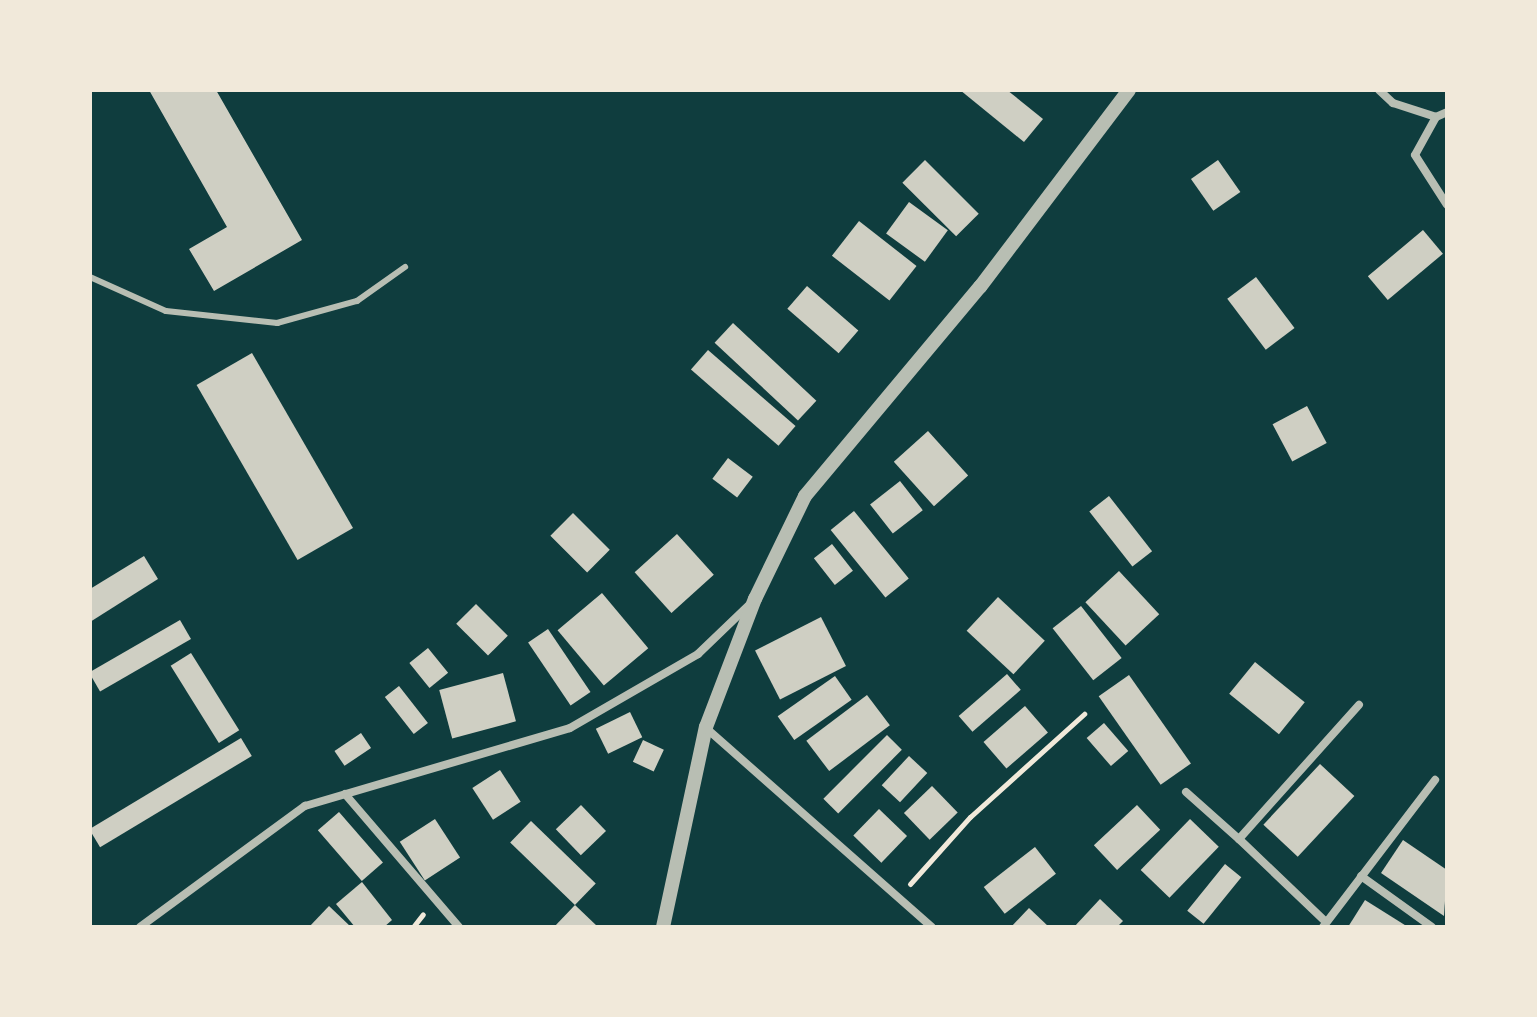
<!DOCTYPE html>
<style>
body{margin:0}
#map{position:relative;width:1537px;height:1017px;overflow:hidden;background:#0f3d3e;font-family:Arial,sans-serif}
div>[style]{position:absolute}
.building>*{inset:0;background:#cfcfc3;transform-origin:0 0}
.path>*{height:5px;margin:-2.5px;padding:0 2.5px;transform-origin:2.5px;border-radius:2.5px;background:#f1e9da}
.service>*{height:6px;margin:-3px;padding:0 3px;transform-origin:3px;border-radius:3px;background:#b8beb3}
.minor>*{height:8px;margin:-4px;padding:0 4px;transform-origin:4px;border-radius:4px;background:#b8beb3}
.tertiary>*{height:14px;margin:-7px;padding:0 7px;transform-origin:7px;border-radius:7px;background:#b8beb3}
span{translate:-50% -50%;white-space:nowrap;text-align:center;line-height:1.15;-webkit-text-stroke:7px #f1e9da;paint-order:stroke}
.frame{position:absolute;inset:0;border:92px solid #f1e9da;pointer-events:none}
</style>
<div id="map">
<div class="building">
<div style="clip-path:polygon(149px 90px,216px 90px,302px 240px,214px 291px,189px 249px,227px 227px)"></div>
<div style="clip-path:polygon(960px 90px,1007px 90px,1043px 119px,1024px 142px)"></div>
<div style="left:925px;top:160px;width:76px;height:32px;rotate:45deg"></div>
<div style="left:1218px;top:160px;width:39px;height:33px;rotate:55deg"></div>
<div style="left:909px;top:202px;width:48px;height:39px;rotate:36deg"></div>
<div style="left:859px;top:221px;width:73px;height:44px;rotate:38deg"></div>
<div style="left:1423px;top:230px;width:31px;height:72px;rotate:50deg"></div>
<div style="left:1256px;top:277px;width:64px;height:36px;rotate:53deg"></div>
<div style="left:807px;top:286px;width:68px;height:30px;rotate:41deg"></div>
<div style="left:733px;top:323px;width:114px;height:27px;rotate:43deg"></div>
<div style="left:708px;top:350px;width:116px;height:26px;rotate:41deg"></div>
<div style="left:252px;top:353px;width:202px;height:64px;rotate:60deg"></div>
<div style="left:1307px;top:406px;width:42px;height:39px;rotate:62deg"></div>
<div style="left:928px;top:431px;width:60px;height:46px;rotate:48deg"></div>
<div style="left:728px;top:458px;width:31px;height:26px;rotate:37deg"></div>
<div style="left:900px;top:481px;width:37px;height:38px;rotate:52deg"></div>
<div style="left:1109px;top:496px;width:70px;height:25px;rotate:52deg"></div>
<div style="left:854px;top:511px;width:87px;height:30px;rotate:51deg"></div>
<div style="left:573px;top:513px;width:52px;height:32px;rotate:45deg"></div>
<div style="left:677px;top:534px;width:55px;height:57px;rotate:48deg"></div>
<div style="left:832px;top:544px;width:34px;height:23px;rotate:52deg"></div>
<div style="clip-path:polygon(144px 556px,158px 579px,90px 622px,90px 589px)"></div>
<div style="left:1119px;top:571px;width:59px;height:46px;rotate:47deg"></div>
<div style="left:602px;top:593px;width:72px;height:58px;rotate:50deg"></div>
<div style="left:998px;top:597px;width:64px;height:46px;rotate:43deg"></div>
<div style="left:476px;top:604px;width:45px;height:28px;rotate:45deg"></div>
<div style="left:1081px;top:606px;width:66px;height:36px;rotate:52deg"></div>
<div style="left:821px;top:617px;width:55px;height:74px;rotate:63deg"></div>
<div style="left:180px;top:620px;width:22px;height:105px;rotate:60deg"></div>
<div style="left:548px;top:629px;width:76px;height:24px;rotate:56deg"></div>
<div style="left:428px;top:648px;width:32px;height:24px;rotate:51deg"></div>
<div style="left:191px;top:653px;width:91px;height:24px;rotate:58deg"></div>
<div style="left:1255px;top:662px;width:64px;height:41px;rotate:39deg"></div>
<div style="left:503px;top:673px;width:50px;height:66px;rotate:75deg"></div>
<div style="left:1007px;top:674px;width:21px;height:64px;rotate:49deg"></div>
<div style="left:1129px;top:675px;width:108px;height:37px;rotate:55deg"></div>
<div style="left:835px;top:676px;width:29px;height:70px;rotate:55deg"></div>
<div style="left:399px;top:686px;width:47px;height:18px;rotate:52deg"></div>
<div style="left:867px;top:695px;width:38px;height:76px;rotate:53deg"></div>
<div style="left:1025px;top:706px;width:35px;height:55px;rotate:49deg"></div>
<div style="left:630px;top:712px;width:28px;height:38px;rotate:64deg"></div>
<div style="left:1104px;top:723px;width:37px;height:23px;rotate:49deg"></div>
<div style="left:361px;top:733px;width:18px;height:32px;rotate:56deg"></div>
<div style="left:887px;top:735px;width:21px;height:90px;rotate:45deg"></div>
<div style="left:241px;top:738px;width:21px;height:177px;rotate:59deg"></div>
<div style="left:643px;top:740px;width:23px;height:24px;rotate:25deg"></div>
<div style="left:909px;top:756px;width:25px;height:40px;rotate:43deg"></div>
<div style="left:1320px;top:764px;width:47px;height:83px;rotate:43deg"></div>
<div style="left:500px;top:770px;width:38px;height:33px;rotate:57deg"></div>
<div style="left:932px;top:786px;width:37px;height:39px;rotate:46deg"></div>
<div style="left:581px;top:805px;width:36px;height:35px;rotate:46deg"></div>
<div style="left:1137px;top:805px;width:34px;height:59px;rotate:47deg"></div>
<div style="left:879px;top:809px;width:39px;height:37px;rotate:44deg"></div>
<div style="left:339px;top:812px;width:67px;height:28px;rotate:49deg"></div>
<div style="left:435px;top:819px;width:46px;height:42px;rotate:57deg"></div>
<div style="left:1190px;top:819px;width:40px;height:71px;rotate:44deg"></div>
<div style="left:531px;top:821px;width:90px;height:30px;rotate:44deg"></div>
<div style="clip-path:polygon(1403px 840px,1447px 870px,1444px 916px,1381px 873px)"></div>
<div style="left:1035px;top:847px;width:34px;height:65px;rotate:52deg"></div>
<div style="left:1225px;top:864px;width:21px;height:60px;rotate:39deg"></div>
<div style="clip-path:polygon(362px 882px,392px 920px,384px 927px,355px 927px,336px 904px)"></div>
<div style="clip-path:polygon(1100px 899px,1123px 921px,1117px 927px,1074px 927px)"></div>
<div style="clip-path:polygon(1365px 900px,1408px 927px,1348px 927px)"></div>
<div style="clip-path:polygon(575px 905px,598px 927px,554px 927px)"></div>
<div style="clip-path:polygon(329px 906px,351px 927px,309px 927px)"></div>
<div style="clip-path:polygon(1029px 908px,1049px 927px,1011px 927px)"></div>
</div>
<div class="path">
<div style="left:910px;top:884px;width:90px;rotate:-48.2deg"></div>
<div style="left:970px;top:817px;width:154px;rotate:-42.1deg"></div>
<div style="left:413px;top:927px;width:16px;rotate:-52deg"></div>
</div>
<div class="service">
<div style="left:90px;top:277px;width:83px;rotate:24.1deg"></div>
<div style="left:166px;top:311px;width:112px;rotate:6.2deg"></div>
<div style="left:277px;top:323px;width:83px;rotate:-15.4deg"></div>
<div style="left:357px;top:301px;width:59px;rotate:-35.3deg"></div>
</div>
<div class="minor">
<div style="left:1379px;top:90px;width:19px;rotate:43deg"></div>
<div style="left:1393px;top:103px;width:45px;rotate:18deg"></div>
<div style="left:1436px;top:117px;width:12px;rotate:-24deg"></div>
<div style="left:1436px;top:117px;width:43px;rotate:118.9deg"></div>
<div style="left:1415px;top:155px;width:59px;rotate:57.4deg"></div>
<div style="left:706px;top:728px;width:301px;rotate:41.4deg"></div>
<div style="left:1186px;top:792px;width:71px;rotate:41.6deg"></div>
<div style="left:1239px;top:839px;width:180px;rotate:-48.2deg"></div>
<div style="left:345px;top:794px;width:175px;rotate:49.4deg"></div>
<div style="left:1239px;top:839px;width:120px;rotate:43.7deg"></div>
<div style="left:1361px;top:876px;width:87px;rotate:35.7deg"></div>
<div style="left:140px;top:927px;width:205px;rotate:-36.3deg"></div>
<div style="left:305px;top:806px;width:276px;rotate:-16.4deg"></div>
<div style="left:570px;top:728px;width:148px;rotate:-30deg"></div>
<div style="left:698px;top:654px;width:71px;rotate:-43.9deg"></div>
<div style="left:1323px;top:927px;width:185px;rotate:-52.7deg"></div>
</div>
<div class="tertiary">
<div style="left:663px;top:927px;width:205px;rotate:-77.9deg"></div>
<div style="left:706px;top:727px;width:137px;rotate:-69.1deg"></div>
<div style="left:755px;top:599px;width:114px;rotate:-64.1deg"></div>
<div style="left:805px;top:496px;width:273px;rotate:-50.1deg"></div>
<div style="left:980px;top:287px;width:247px;rotate:-52.9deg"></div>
</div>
<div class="frame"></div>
</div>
